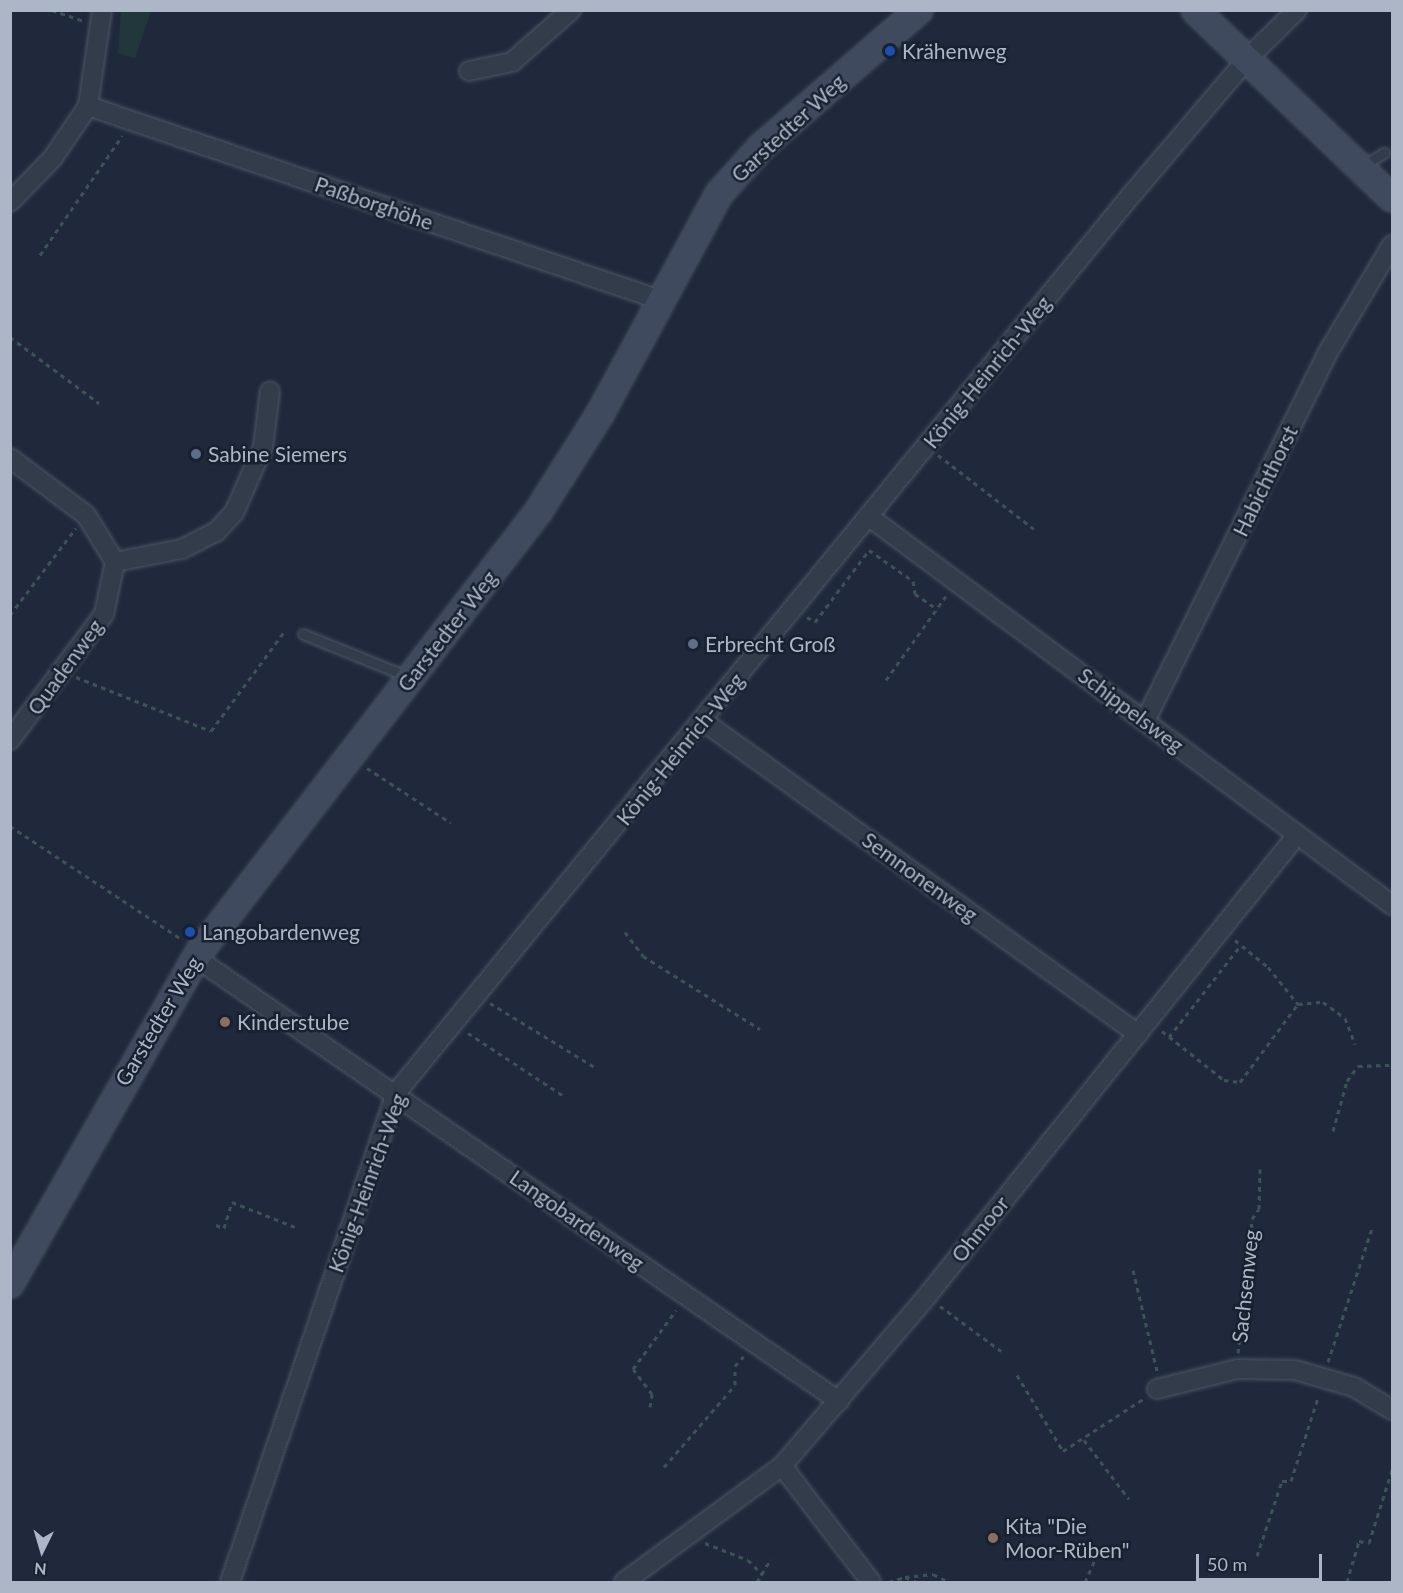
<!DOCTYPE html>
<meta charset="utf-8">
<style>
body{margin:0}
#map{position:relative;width:1403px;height:1593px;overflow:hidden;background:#1f293b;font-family:Lato,sans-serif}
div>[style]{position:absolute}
.green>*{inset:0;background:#21373c}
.path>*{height:3px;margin-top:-1.5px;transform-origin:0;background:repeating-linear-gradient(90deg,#3c5356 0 4.5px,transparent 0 9px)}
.roads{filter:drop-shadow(0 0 2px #4d5665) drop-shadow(0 0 2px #4d5665)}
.lane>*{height:9px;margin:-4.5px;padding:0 4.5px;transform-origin:4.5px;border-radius:4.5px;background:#333c4b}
.street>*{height:18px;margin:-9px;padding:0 9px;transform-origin:9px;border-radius:9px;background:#333c4b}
.secondary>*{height:26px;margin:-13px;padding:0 13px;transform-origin:13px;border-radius:13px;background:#404a5e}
.dots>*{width:16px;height:16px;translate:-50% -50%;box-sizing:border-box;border:3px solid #18212f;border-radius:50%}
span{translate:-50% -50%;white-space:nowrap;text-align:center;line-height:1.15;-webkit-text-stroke:5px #18212f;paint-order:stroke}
.poi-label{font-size:21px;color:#adb6c7}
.left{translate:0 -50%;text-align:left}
.street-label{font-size:21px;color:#adb6c7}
.frame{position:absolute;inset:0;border:12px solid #adb6c7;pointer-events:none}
.north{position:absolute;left:12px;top:1521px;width:60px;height:60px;-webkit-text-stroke:4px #18212f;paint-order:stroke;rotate:185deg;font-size:16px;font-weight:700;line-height:24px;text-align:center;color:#adb6c7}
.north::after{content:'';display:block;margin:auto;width:21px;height:27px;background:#adb6c7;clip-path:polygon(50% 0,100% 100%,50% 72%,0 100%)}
.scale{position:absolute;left:1196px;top:1554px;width:126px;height:27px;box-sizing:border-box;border:3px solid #adb6c7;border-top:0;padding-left:8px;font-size:18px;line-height:21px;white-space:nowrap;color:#adb6c7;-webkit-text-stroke:4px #18212f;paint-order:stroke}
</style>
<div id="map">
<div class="green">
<div style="clip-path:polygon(121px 11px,151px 11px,135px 58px,118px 53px)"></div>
</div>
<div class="path">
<div style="left:52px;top:10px;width:34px;rotate:19deg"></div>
<div style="left:40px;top:255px;width:145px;rotate:-55.4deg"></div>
<div style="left:10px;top:337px;width:111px;rotate:36.6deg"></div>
<div style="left:938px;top:455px;width:121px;rotate:37.6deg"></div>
<div style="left:10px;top:615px;width:109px;rotate:-52.8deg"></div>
<div style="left:807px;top:617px;width:9px;rotate:32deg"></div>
<div style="left:815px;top:622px;width:90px;rotate:-53.1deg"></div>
<div style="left:869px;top:550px;width:54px;rotate:35.2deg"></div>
<div style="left:913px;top:581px;width:13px;rotate:81deg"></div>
<div style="left:915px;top:594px;width:27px;rotate:34deg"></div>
<div style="left:76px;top:677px;width:145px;rotate:21.8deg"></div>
<div style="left:211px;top:731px;width:123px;rotate:-53.6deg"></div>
<div style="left:886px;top:680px;width:103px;rotate:-54.5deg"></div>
<div style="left:367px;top:768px;width:100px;rotate:33.2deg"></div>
<div style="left:10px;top:826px;width:207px;rotate:33.4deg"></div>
<div style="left:625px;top:932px;width:30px;rotate:53deg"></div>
<div style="left:643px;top:956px;width:138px;rotate:32deg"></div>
<div style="left:1235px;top:940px;width:43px;rotate:39.3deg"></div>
<div style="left:1268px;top:967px;width:48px;rotate:51deg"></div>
<div style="left:1298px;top:1004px;width:25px;rotate:-5deg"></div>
<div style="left:1323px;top:1002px;width:27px;rotate:36deg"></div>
<div style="left:1345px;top:1018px;width:28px;rotate:69deg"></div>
<div style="left:490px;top:1003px;width:124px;rotate:31.5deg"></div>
<div style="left:1162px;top:1031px;width:79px;rotate:38.3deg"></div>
<div style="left:1224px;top:1080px;width:16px;rotate:7deg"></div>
<div style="left:1240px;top:1082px;width:97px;rotate:-53.4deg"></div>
<div style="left:468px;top:1033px;width:115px;rotate:33.3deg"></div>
<div style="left:1169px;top:1037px;width:117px;rotate:-52deg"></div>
<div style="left:1333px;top:1131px;width:52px;rotate:-74.4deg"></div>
<div style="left:1347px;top:1081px;width:19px;rotate:-54deg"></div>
<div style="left:1358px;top:1066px;width:34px;rotate:-2deg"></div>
<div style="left:216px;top:1225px;width:9px;rotate:21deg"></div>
<div style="left:224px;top:1228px;width:27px;rotate:-73deg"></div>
<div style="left:232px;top:1202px;width:68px;rotate:21.6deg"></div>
<div style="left:1133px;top:1270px;width:104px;rotate:76.6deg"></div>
<div style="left:940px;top:1306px;width:76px;rotate:36.4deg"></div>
<div style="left:1238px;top:1353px;width:135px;rotate:-84deg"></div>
<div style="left:1252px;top:1219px;width:12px;rotate:-55deg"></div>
<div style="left:1259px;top:1209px;width:40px;rotate:-88.6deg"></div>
<div style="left:1328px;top:1362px;width:141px;rotate:-71.8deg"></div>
<div style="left:1017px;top:1375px;width:89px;rotate:58.8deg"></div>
<div style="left:1063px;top:1451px;width:95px;rotate:-33deg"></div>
<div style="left:650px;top:1407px;width:13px;rotate:-81deg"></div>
<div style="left:652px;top:1394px;width:31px;rotate:-127deg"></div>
<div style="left:633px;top:1369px;width:73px;rotate:-53.9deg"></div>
<div style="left:1084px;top:1440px;width:74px;rotate:52.7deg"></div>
<div style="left:664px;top:1467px;width:108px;rotate:-49.1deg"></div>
<div style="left:735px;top:1385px;width:19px;rotate:-90deg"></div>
<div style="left:735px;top:1366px;width:13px;rotate:-48deg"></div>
<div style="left:705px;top:1543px;width:46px;rotate:21.6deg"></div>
<div style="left:748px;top:1560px;width:21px;rotate:45deg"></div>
<div style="left:1257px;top:1556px;width:79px;rotate:-71.6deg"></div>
<div style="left:1282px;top:1481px;width:9px"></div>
<div style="left:1291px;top:1481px;width:90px;rotate:-72deg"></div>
<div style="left:905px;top:1577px;width:28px;rotate:-6deg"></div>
<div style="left:933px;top:1574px;width:16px;rotate:27deg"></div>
<div style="left:757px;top:1582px;width:27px;rotate:-59deg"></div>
<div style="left:889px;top:1582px;width:17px;rotate:-17deg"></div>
<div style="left:905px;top:1577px;width:12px;rotate:24deg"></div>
<div style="left:1085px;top:1582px;width:32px;rotate:-66deg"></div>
<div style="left:1347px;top:1582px;width:43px;rotate:-73.7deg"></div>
<div style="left:1359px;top:1541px;width:10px;rotate:11deg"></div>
<div style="left:1369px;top:1543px;width:77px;rotate:-72.5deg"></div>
</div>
<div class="roads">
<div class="lane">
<div style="left:1362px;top:166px;width:26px;rotate:-31deg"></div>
<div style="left:303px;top:634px;width:114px;rotate:22.1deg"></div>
</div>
<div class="street">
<div style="left:469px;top:71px;width:44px;rotate:-11.8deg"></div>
<div style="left:512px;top:62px;width:79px;rotate:-41.4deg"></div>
<div style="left:88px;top:106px;width:604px;rotate:18.73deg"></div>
<div style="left:10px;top:202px;width:60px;rotate:-45.7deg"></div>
<div style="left:52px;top:159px;width:64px;rotate:-55.8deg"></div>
<div style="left:88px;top:106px;width:97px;rotate:-81.7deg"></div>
<div style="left:10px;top:458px;width:95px;rotate:36.9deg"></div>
<div style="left:86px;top:515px;width:55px;rotate:58.3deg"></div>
<div style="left:115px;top:562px;width:53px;rotate:101.9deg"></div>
<div style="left:104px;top:614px;width:157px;rotate:126.7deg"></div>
<div style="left:868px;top:516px;width:653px;rotate:36.59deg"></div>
<div style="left:115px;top:562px;width:68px;rotate:-11deg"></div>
<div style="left:182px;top:549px;width:38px;rotate:-27deg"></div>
<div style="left:216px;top:532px;width:26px;rotate:-47deg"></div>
<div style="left:234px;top:513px;width:72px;rotate:-66.3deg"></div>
<div style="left:263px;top:447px;width:56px;rotate:-82.9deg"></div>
<div style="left:703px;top:721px;width:536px;rotate:35.74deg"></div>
<div style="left:1145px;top:721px;width:410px;rotate:-63.6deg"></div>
<div style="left:1327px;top:354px;width:127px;rotate:-59.2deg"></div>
<div style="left:196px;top:958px;width:781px;rotate:34.57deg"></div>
<div style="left:1157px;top:1389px;width:82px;rotate:-14deg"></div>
<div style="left:1237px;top:1369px;width:58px;rotate:1deg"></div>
<div style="left:1295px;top:1370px;width:61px;rotate:16.1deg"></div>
<div style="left:1354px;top:1387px;width:44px;rotate:31.2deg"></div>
<div style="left:782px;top:1466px;width:146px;rotate:52.5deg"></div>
<div style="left:230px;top:1582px;width:516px;rotate:-71.25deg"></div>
<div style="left:396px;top:1093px;width:1163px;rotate:-50.69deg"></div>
<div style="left:1133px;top:193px;width:176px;rotate:-49.6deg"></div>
<div style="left:1247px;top:59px;width:70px;rotate:-44.4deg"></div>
<div style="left:624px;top:1582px;width:196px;rotate:-36.3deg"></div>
<div style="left:782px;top:1466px;width:223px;rotate:-49.5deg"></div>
<div style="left:927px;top:1296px;width:591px;rotate:-51.25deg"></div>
</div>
<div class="secondary">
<div style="left:1195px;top:10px;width:272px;rotate:43.7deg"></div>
<div style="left:10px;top:1284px;width:383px;rotate:-60.3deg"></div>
<div style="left:200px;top:951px;width:554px;rotate:-52.41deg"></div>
<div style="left:538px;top:512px;width:116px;rotate:-57.7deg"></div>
<div style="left:600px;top:414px;width:250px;rotate:-61.6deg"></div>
<div style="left:719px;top:194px;width:63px;rotate:-48.2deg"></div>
<div style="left:761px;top:147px;width:209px;rotate:-40.9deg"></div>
</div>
</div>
<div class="dots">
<div style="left:890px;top:51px;background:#1a4fb4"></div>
<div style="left:196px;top:454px;background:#5c6f8a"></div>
<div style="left:693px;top:644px;background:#5c6f8a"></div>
<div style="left:190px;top:932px;background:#1a4fb4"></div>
<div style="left:225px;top:1022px;background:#8d6e63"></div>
<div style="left:993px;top:1538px;background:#8d6e63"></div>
</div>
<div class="poi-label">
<span class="left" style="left:902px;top:51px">Krähenweg</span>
<span class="left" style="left:208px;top:454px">Sabine Siemers</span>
<span class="left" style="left:705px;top:644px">Erbrecht Groß</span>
<span class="left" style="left:202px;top:932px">Langobardenweg</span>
<span class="left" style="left:237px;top:1022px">Kinderstube</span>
<span class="left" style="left:1005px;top:1538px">Kita "Die<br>Moor-Rüben"</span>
</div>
<div class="street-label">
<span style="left:788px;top:128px;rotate:-43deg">Garstedter Weg</span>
<span style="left:374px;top:203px;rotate:19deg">Paßborghöhe</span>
<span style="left:987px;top:372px;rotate:-51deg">König-Heinrich-Weg</span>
<span style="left:1265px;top:481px;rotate:-64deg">Habichthorst</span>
<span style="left:447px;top:631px;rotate:-52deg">Garstedter Weg</span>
<span style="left:65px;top:667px;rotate:-54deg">Quadenweg</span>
<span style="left:1131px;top:710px;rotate:37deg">Schippelsweg</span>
<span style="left:680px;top:749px;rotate:-51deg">König-Heinrich-Weg</span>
<span style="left:920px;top:877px;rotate:36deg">Semnonenweg</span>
<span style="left:158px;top:1021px;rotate:-59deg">Garstedter Weg</span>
<span style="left:367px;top:1183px;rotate:-70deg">König-Heinrich-Weg</span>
<span style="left:577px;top:1220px;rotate:35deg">Langobardenweg</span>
<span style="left:980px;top:1229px;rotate:-51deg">Ohmoor</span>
<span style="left:1245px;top:1286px;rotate:-84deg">Sachsenweg</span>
</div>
<div class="frame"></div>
<div class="north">N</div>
<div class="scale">50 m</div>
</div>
